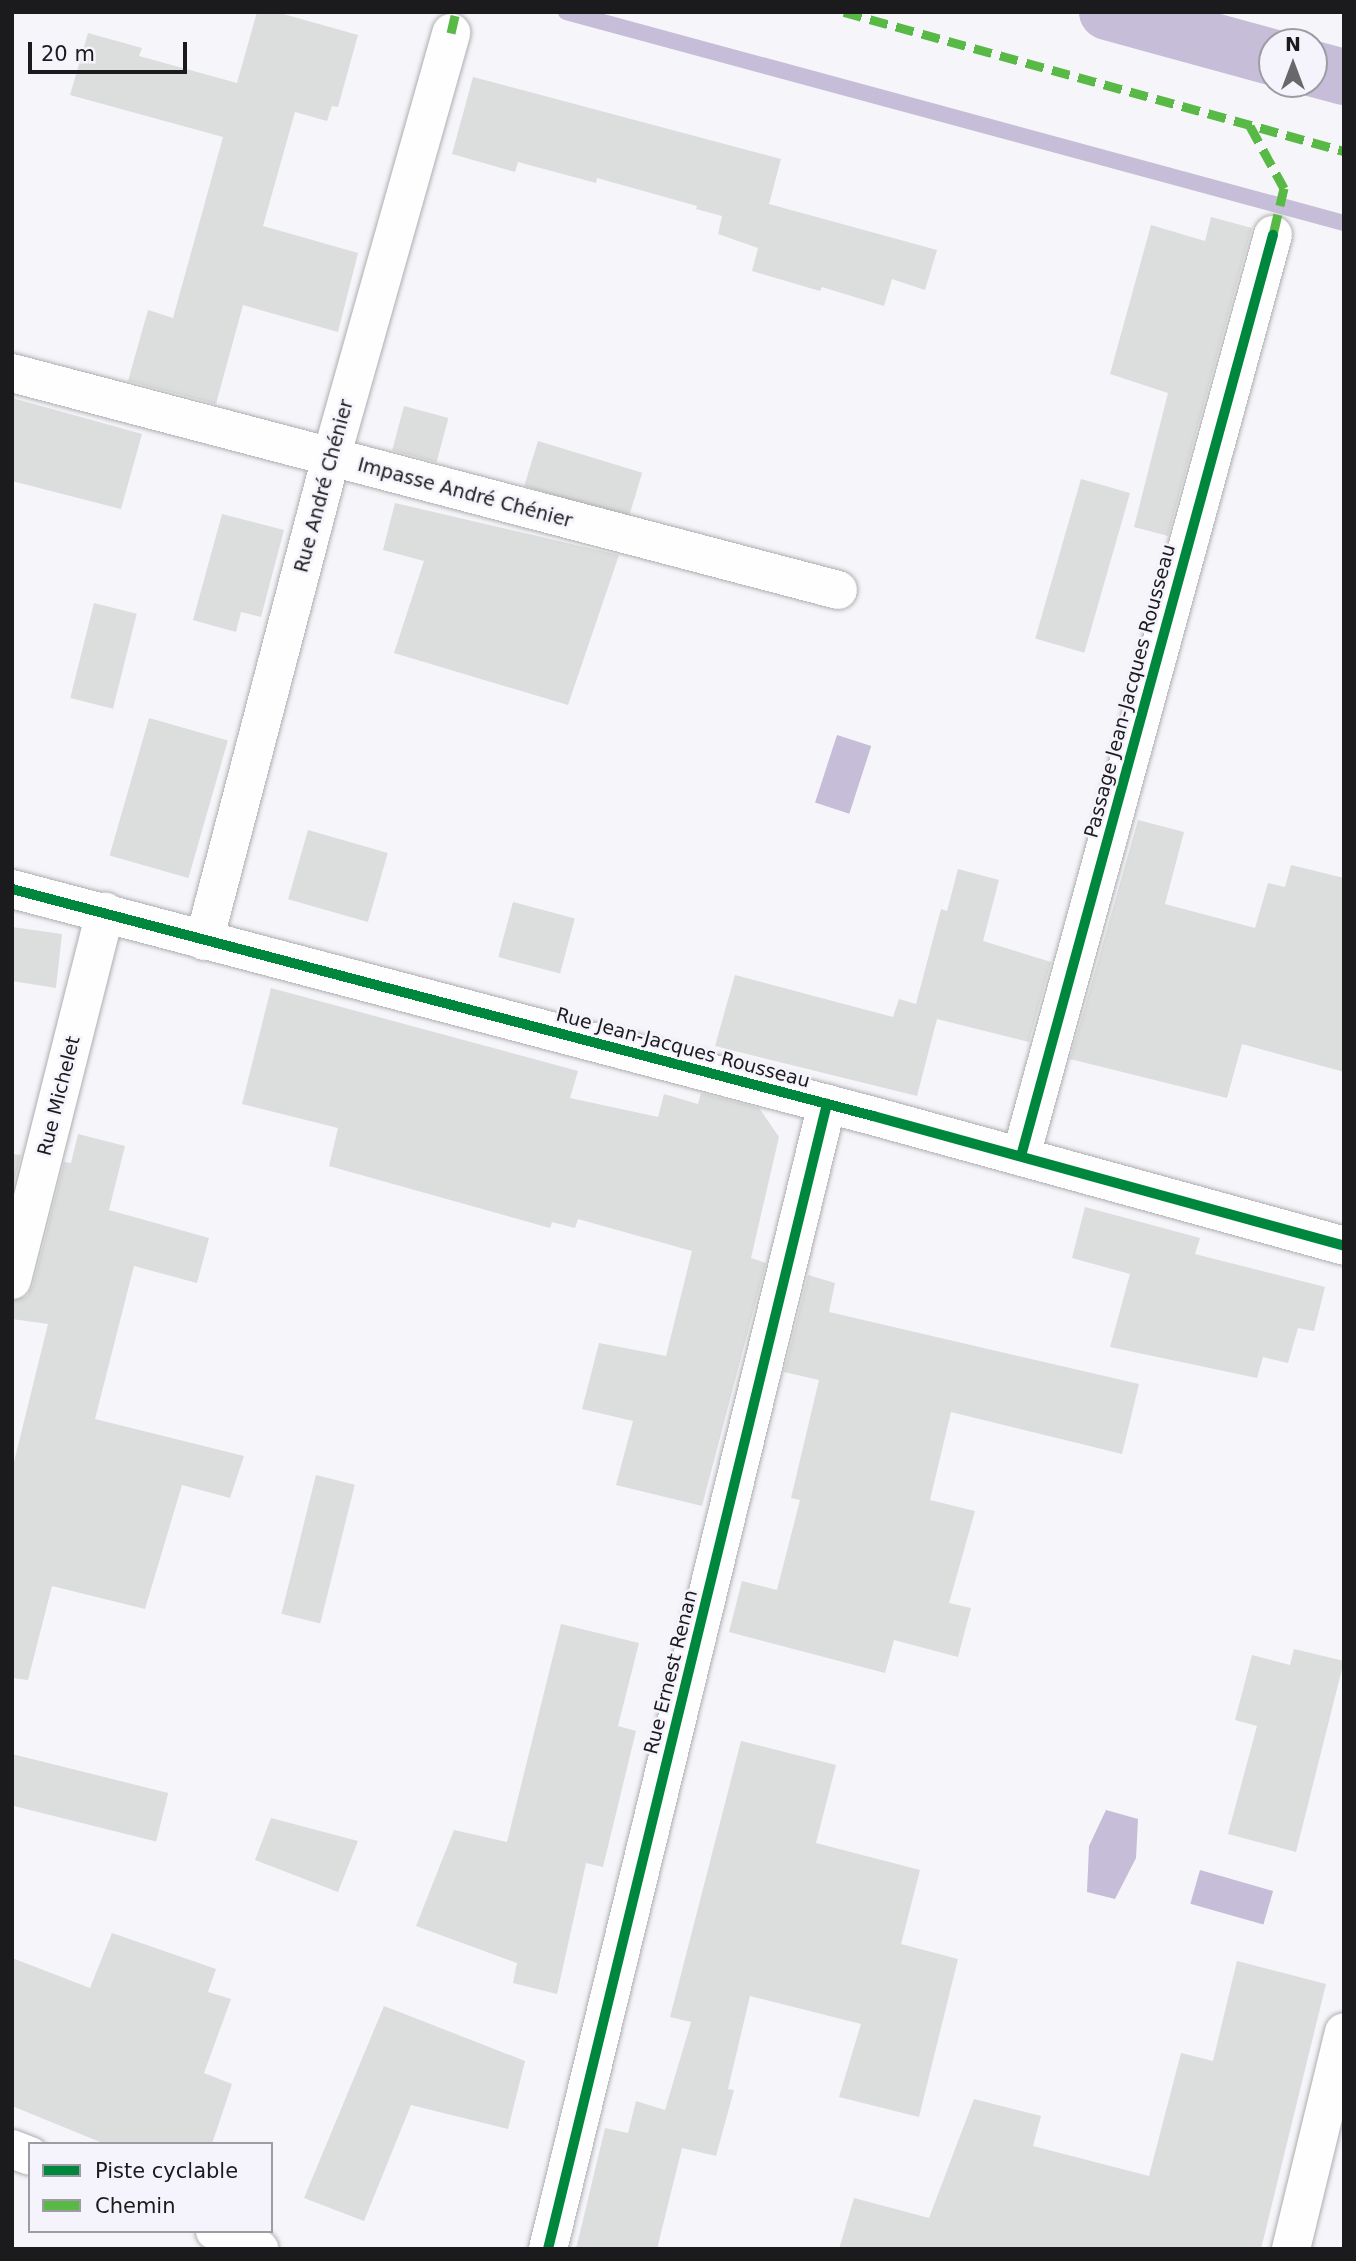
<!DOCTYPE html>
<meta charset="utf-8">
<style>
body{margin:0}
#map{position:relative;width:1356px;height:2261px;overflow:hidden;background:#f6f5f9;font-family:"DejaVu Sans",sans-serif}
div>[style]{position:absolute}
.water>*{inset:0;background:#c6bdd8;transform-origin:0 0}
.stream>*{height:16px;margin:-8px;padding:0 8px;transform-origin:8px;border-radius:8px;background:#c6bdd8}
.canal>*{height:56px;margin:-28px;padding:0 28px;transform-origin:28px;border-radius:28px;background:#c6bdd8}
.building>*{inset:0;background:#dcdddd;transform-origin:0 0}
.roads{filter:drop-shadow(0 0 2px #aeaeb1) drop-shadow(0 0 2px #aeaeb1)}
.minor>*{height:38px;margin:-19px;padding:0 19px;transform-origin:19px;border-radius:19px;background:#fefefe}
.quiet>*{height:9px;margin-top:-4.5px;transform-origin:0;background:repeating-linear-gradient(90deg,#58b947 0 18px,transparent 0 27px)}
.cycleway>*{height:10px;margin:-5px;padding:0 5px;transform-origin:5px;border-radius:5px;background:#00873e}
span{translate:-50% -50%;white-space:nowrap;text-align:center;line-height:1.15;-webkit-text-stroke:5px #f5f3fb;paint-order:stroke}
.street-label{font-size:19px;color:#1b1a1d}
.frame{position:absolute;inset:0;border:14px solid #1b1a1d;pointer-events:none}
.legend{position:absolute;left:28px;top:2142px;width:245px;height:91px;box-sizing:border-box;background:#f5f3fb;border:2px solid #9e9ca2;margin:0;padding:9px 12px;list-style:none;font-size:21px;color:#1b1a1d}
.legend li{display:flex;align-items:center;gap:14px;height:35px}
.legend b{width:35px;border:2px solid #9e9ca2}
.north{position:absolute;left:1258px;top:28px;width:70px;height:70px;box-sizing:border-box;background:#f5f3fb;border:2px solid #9e9ca2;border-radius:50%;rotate:0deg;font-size:19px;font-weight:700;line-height:28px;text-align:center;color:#1b1a1d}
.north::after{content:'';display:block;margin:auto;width:24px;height:32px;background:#68676a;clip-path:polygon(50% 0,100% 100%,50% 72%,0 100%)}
.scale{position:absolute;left:28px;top:42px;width:159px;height:32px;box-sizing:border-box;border:4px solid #1b1a1d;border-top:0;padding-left:9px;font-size:21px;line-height:24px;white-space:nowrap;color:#1b1a1d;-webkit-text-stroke:5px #f5f3fb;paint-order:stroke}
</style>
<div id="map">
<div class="water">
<div style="left:837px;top:735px;width:36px;height:71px;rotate:18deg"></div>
<div style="clip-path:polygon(1106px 1810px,1138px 1819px,1136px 1858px,1115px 1899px,1087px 1892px,1089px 1846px)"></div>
<div style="left:1200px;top:1870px;width:76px;height:35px;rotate:16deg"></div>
</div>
<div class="stream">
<div style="left:566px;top:12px;width:806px;rotate:15.17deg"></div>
</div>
<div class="canal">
<div style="left:1107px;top:12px;width:171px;rotate:15.3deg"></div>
<div style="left:1314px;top:69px;width:31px;rotate:15deg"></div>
</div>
<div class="building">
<div style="clip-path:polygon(257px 12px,276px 12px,358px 35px,338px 107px,332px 106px,327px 121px,295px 112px,263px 226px,358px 253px,338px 332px,243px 305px,216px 404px,128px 381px,148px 310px,173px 318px,223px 137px,70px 95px,88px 33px,142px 48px,139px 56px,237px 83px)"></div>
<div style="clip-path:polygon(473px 77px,781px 159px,769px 204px,937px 250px,925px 290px,892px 279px,884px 306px,822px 287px,820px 291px,752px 271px,758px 248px,718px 234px,722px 216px,696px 209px,697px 206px,597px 178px,596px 183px,518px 162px,515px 172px,452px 154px)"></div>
<div style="clip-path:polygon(1211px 217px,1252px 228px,1168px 536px,1134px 527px,1168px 393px,1110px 374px,1151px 225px,1205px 241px)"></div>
<div style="clip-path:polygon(12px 398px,142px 434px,121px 509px,12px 481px)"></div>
<div style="left:404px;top:406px;width:46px;height:46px;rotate:15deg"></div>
<div style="left:538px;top:441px;width:109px;height:47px;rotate:17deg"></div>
<div style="left:1081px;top:479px;width:51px;height:166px;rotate:16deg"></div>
<div style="clip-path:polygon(395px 503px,619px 555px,568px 705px,394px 653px,424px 561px,383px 550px)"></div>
<div style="clip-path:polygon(222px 514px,284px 530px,261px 617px,241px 612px,236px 632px,193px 620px)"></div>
<div style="left:94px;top:603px;width:44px;height:98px;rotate:14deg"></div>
<div style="left:149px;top:718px;width:82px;height:143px;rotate:16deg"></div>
<div style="clip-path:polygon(1138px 820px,1184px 832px,1165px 904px,1255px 928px,1268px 883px,1285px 887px,1291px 865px,1344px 878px,1344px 1072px,1242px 1044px,1227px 1098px,1070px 1059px)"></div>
<div style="left:308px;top:830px;width:83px;height:72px;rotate:16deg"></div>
<div style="clip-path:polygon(958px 869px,999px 880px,983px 941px,1051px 962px,1029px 1042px,937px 1019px,917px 1096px,715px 1046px,735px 975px,893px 1017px,899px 999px,916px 1004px,941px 909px,947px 911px)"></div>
<div style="left:513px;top:902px;width:64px;height:57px;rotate:15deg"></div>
<div style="clip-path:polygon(12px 927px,62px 934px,56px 988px,12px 981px)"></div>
<div style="clip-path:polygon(271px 988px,578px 1071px,570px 1098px,658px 1117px,664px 1094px,698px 1104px,701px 1093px,759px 1108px,779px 1137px,751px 1258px,766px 1263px,702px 1506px,616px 1485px,633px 1421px,582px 1409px,599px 1343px,666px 1356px,692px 1251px,578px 1219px,575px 1228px,552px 1222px,550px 1228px,329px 1166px,338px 1128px,242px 1104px)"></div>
<div style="clip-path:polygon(78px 1134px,125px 1146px,109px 1210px,209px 1238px,197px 1283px,134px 1266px,95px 1419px,244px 1456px,230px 1498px,182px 1485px,145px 1609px,52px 1586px,28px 1680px,12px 1678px,12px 1470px,48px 1324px,12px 1319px,12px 1301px,27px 1296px,33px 1285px,64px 1162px,71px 1163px)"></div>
<div style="clip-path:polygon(12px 1154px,21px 1155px,12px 1190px)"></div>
<div style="clip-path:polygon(1085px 1207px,1200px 1238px,1195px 1254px,1325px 1287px,1314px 1331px,1298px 1328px,1288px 1363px,1263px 1357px,1257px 1378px,1110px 1347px,1130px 1274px,1072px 1258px)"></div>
<div style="clip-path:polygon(808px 1275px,835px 1283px,829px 1312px,1139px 1384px,1122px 1454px,951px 1412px,930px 1500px,975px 1511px,949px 1603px,971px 1608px,958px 1657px,894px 1640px,885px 1673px,729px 1632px,742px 1581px,777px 1590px,800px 1500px,791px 1498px,819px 1380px,784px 1372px)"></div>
<div style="left:316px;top:1475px;width:40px;height:143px;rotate:14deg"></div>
<div style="clip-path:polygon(561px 1624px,639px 1643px,618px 1726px,636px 1731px,603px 1867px,586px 1863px,557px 1994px,513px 1983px,517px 1963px,416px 1926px,454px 1830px,507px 1842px)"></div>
<div style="clip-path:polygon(1294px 1649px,1344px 1661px,1296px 1852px,1228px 1834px,1257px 1726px,1235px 1720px,1252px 1655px,1290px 1665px)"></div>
<div style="clip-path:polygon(741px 1741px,836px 1765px,816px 1843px,920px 1870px,901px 1944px,958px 1959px,919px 2117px,839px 2097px,861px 2024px,750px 1996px,728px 2089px,734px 2090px,716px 2156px,682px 2148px,657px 2249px,576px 2249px,605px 2128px,628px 2133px,636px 2101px,665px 2110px,691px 2022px,670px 2017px)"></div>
<div style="left:12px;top:1754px;width:161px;height:50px;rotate:14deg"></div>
<div style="clip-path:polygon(271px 1818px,358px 1841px,338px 1892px,255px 1860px)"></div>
<div style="clip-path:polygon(112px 1933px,216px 1969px,208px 1992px,231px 1999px,204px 2073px,232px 2084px,212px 2144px,105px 2144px,12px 2106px,12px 1958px,90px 1988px)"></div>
<div style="clip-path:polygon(1237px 1961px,1326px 1984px,1261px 2249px,839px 2249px,854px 2198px,929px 2218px,974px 2099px,1041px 2116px,1033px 2146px,1149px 2176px,1181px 2053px,1213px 2061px)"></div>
<div style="clip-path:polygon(384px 2006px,525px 2061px,508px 2129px,411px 2105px,364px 2221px,304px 2198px)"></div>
</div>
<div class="roads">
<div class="minor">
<div style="left:12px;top:373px;width:854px;rotate:14.72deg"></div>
<div style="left:12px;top:889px;width:890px;rotate:14.77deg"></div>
<div style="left:873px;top:1116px;width:489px;rotate:15.4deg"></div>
<div style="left:204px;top:941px;width:499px;rotate:-75.3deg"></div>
<div style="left:331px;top:458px;width:442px;rotate:-74.2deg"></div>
<div style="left:1021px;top:1156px;width:955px;rotate:-74.7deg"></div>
<div style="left:12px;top:1280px;width:380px;rotate:-75.8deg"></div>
<div style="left:12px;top:2149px;width:19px;rotate:21deg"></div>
<div style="left:215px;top:2231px;width:48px;rotate:22.2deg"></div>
<div style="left:548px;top:2249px;width:1179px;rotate:-76.31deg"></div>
<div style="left:1291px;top:2249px;width:223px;rotate:-76.3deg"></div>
</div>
</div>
<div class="quiet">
<div style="left:844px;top:12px;width:519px;rotate:15.54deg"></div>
<div style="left:451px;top:33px;width:22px;rotate:-77deg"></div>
<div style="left:1250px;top:126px;width:71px;rotate:61.3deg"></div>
<div style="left:1284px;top:188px;width:48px;rotate:103.2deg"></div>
</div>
<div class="cycleway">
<div style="left:12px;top:889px;width:890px;rotate:14.77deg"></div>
<div style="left:873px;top:1116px;width:489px;rotate:15.4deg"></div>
<div style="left:1021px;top:1156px;width:955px;rotate:-74.7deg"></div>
<div style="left:548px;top:2249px;width:1179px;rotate:-76.31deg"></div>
</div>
<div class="street-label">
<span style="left:324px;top:486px;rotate:-75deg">Rue André Chénier</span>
<span style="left:465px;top:493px;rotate:15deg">Impasse André Chénier</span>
<span style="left:1130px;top:691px;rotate:-75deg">Passage Jean-Jacques Rousseau</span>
<span style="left:683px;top:1048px;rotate:15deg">Rue Jean-Jacques Rousseau</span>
<span style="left:59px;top:1096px;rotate:-76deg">Rue Michelet</span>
<span style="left:671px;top:1672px;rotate:-76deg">Rue Ernest Renan</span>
</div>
<div class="frame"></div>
<ul class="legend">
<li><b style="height:9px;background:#00873e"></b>Piste cyclable</li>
<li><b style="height:9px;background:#58b947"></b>Chemin</li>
</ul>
<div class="north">N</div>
<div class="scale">20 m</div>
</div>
